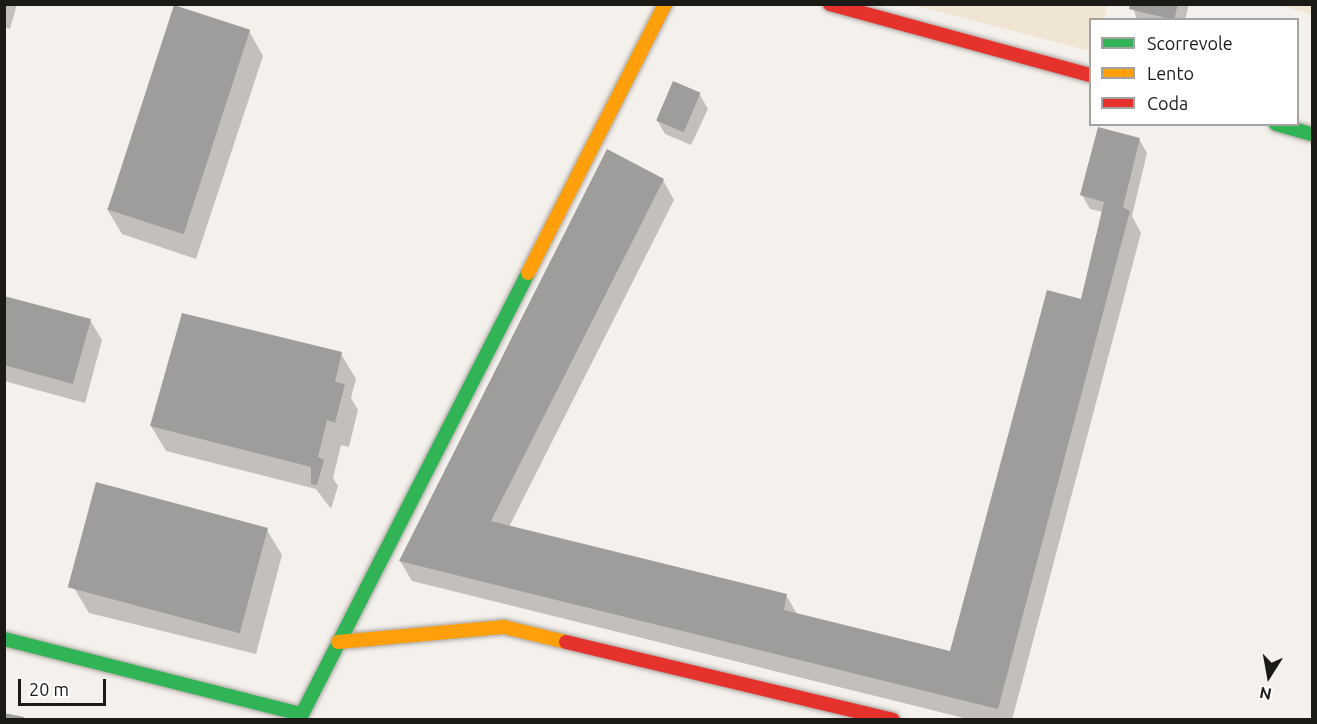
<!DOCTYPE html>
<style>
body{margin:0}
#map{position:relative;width:1317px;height:724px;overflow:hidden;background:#f4f0ec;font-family:Ubuntu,sans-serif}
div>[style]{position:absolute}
.green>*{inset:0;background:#f0e5d3}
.shadow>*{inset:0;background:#0003}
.building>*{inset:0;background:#9f9d9c;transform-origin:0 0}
.roads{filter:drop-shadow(0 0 2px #a8a5a1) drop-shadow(0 0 2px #a8a5a1)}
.fast>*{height:14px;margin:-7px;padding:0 7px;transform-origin:7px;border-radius:7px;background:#30b455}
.slow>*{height:14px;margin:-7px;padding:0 7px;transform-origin:7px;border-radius:7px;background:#ff9f0a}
.jam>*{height:14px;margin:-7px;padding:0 7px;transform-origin:7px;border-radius:7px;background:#e5322d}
span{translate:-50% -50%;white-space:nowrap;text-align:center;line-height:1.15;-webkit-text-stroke:6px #fff;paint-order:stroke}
.frame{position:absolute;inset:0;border:6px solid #1c1a17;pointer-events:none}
.legend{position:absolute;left:1089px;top:18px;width:210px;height:108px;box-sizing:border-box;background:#fff;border:2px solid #a4a3a2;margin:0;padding:8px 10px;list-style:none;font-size:18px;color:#1c1a17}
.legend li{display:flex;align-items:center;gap:12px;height:30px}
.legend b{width:30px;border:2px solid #a4a3a2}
.north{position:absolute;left:1239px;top:646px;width:60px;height:60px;-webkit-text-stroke:4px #fff;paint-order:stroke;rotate:191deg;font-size:16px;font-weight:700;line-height:24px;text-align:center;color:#1c1a17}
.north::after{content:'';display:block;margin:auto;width:21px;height:27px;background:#1c1a17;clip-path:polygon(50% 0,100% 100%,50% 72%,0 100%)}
.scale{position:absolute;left:18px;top:679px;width:88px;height:27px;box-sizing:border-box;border:3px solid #1c1a17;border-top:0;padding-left:8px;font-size:18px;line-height:21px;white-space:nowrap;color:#1c1a17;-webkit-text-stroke:4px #fff;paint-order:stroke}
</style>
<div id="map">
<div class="green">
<div style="clip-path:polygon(913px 5px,1107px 5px,1104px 19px,1090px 20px,1090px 51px)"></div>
<div style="clip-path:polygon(1278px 5px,1312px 5px,1312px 14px)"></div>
</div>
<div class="shadow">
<div style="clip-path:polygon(4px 4px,17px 4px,10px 29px,4px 27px)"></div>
<div style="clip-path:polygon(1132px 4px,1189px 4px,1185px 20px,1137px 20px)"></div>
<div style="clip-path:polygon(249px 31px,263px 56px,196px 259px,122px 234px,107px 209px)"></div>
<div style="clip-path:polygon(700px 95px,708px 109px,691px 145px,665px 134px,657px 120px)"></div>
<div style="clip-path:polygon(1139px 139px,1147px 153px,1132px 216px,1141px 233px,1012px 720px,972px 720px,412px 581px,400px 561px,663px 180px,674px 200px,509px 527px,786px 595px,797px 614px,951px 653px,1082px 301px,1103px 212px,1090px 209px,1082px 195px)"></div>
<div style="clip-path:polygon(4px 297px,90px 320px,102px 340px,85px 403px,4px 381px)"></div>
<div style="clip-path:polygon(341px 354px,356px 379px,351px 398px,358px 410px,349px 447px,341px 445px,333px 478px,338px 486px,331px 509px,316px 489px,166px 451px,151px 426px)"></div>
<div style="clip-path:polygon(267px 530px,282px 555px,256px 654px,89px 613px,74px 588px)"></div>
</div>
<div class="building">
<div style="clip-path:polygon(1130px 4px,1178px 4px,1174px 20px,1129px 9px)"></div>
<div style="left:174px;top:5px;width:80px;height:215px;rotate:18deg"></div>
<div style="left:673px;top:81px;width:30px;height:43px;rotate:23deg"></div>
<div style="clip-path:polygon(1098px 127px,1140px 138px,1123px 207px,1130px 211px,998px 709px,399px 561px,607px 149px,664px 179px,491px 521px,787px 594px,784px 610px,950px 651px,1047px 290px,1081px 299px,1104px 202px,1080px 195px)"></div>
<div style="clip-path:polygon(4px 296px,91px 319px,73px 384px,4px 365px)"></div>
<div style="clip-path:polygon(182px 313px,342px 352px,335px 382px,345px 384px,335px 423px,327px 420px,318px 457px,324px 460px,317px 485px,311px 484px,311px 467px,150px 426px)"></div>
<div style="left:96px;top:482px;width:178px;height:109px;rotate:15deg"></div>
<div style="clip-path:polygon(4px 713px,24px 717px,23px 720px,4px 720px)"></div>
</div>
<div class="roads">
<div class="fast">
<div style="left:1276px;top:124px;width:37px;rotate:16deg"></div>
<div style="left:4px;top:639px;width:306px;rotate:14.2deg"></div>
<div style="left:299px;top:720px;width:502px;rotate:-62.87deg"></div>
</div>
<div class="slow">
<div style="left:528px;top:273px;width:302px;rotate:-63deg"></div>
<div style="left:338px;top:642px;width:167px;rotate:-5.2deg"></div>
<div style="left:504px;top:627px;width:64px;rotate:13.6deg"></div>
</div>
<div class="jam">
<div style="left:830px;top:4px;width:270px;rotate:15.3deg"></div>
<div style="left:566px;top:642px;width:336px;rotate:13.4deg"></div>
</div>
</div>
<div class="frame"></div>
<ul class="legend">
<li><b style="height:8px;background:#30b455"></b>Scorrevole</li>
<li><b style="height:8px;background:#ff9f0a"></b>Lento</li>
<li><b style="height:8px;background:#e5322d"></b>Coda</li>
</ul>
<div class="north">N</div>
<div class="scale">20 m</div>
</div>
